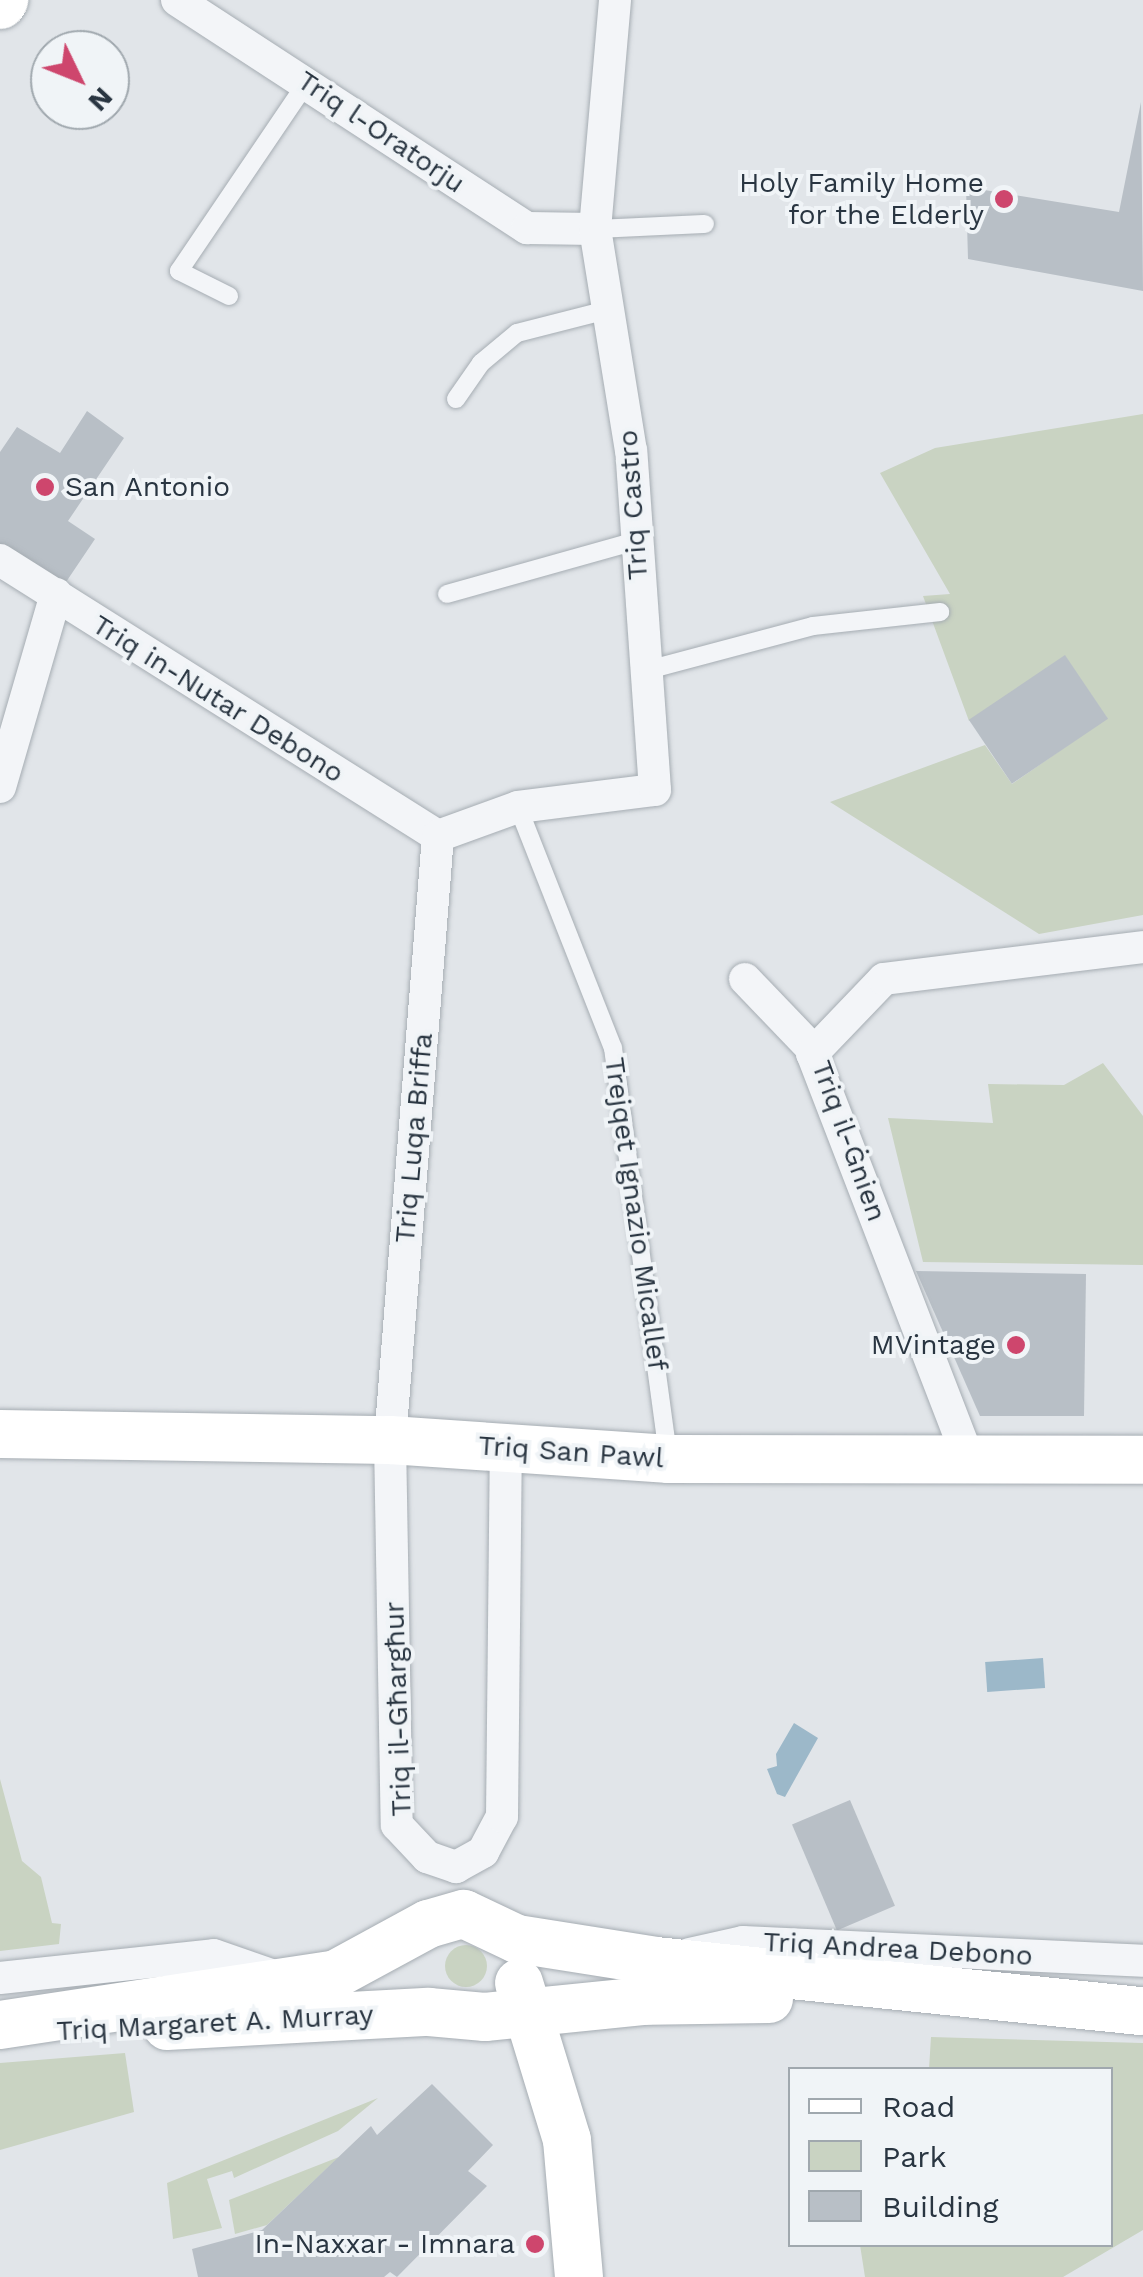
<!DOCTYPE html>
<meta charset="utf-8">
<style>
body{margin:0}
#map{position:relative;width:1143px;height:2277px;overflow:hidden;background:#e1e5e9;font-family:"Work Sans",sans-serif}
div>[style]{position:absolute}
.green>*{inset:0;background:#c9d3c2}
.round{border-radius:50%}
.water>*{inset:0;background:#9cb8c9;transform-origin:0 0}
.building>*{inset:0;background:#b8bfc6;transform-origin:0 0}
.roads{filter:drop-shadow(0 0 2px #a6adb3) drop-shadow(0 0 2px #a6adb3)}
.lane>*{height:18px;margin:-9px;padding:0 9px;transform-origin:9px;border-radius:9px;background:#f3f5f8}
.street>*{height:32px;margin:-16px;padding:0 16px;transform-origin:16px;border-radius:16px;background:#f3f5f8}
.secondary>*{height:48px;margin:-24px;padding:0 24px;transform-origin:24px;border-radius:24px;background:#fff}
.primary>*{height:52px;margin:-26px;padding:0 26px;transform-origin:26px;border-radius:26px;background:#fff}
.dots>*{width:28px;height:28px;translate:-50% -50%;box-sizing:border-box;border:5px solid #f0f4f7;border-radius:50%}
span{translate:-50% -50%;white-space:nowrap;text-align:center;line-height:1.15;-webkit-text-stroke:8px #f0f4f7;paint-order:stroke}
.street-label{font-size:28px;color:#293541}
.poi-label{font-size:28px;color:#293541}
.right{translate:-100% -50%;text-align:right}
.left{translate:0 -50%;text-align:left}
.legend{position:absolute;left:788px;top:2067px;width:325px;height:180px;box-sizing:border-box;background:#f0f4f7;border:2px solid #a0a8ae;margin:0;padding:12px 18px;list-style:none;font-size:30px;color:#293541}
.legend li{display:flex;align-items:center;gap:20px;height:50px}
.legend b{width:50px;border:2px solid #a0a8ae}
.north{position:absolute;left:30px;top:30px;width:100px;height:100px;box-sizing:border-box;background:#f0f4f7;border:2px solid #a0a8ae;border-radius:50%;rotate:133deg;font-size:28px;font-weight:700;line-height:40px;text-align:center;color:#293541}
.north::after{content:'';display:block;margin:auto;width:35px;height:45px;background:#ce466d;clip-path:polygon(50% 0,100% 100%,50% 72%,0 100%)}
</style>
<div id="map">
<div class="green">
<div style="clip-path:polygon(1143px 414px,1143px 915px,1039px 934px,830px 802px,985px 745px,1012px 784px,1107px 718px,1065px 656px,969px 721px,923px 596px,950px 594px,880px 473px,935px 448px)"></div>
<div style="clip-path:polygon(1103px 1063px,1143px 1116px,1143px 1265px,923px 1262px,888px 1118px,993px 1123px,988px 1084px,1064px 1085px)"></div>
<div style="clip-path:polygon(0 1779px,22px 1861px,41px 1877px,52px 1923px,61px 1924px,59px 1944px,0 1951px)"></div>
<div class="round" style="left:445px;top:1945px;width:42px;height:42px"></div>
<div style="clip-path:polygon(931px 2037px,1143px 2043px,1143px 2230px,1063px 2277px,865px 2277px,860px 2245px,1110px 2244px,1110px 2070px,929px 2069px)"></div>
<div style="clip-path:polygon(125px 2053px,134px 2112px,0 2150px,0 2063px)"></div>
<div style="clip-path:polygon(378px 2098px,338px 2131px,234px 2178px,232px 2171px,207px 2179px,222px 2228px,173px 2239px,167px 2183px)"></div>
<div style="clip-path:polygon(339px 2157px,267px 2225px,235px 2234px,229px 2200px)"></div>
</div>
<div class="water">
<div style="left:1043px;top:1658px;width:30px;height:58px;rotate:86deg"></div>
<div style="clip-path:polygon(794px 1723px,818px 1738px,785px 1797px,777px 1794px,767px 1769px,777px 1766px,776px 1754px)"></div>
</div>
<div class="building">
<div style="clip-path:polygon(1141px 102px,1143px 291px,968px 259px,966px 187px,1119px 212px)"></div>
<div style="clip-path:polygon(87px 411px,124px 438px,68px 521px,95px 539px,64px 585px,0 545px,0 452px,17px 427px,60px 453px)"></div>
<div style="left:1065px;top:655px;width:77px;height:116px;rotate:56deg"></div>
<div style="clip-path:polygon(916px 1271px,1086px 1274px,1084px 1416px,980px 1416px)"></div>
<div style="left:850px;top:1800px;width:115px;height:63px;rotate:67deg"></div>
<div style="clip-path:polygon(432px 2084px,493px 2145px,468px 2171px,487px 2186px,397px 2277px,390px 2272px,384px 2277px,198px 2277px,192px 2249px,262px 2230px,371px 2126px,377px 2135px)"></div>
</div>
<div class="roads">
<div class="lane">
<div style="left:595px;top:229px;width:110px;rotate:-2.6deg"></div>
<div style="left:229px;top:296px;width:56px;rotate:-153.4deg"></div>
<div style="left:179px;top:271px;width:228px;rotate:-55.9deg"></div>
<div style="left:456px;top:399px;width:44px;rotate:-55.2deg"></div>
<div style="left:481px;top:363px;width:47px;rotate:-39.8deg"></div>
<div style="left:517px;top:333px;width:93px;rotate:-14.3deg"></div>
<div style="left:447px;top:594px;width:195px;rotate:-15.7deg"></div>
<div style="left:644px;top:671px;width:175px;rotate:-14.9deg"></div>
<div style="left:813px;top:626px;width:128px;rotate:-6.3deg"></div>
<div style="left:518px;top:807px;width:259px;rotate:68.5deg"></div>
<div style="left:613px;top:1048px;width:411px;rotate:82.3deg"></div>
</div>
<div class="street">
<div style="left:177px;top:0;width:418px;rotate:33.1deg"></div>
<div style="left:527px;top:228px;width:68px;rotate:0.8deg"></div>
<div style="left:0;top:560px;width:518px;rotate:32.22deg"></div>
<div style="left:0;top:787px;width:201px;rotate:-73.8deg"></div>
<div style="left:438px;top:836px;width:606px;rotate:94.54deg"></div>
<div style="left:390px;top:1440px;width:385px;rotate:89deg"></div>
<div style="left:397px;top:1825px;width:44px;rotate:46.8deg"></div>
<div style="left:427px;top:1857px;width:31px;rotate:19deg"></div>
<div style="left:456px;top:1867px;width:31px;rotate:-29deg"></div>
<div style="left:483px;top:1852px;width:40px;rotate:-62deg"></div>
<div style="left:502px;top:1817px;width:369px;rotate:-89.4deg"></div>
<div style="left:438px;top:836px;width:85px;rotate:-19.9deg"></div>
<div style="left:518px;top:807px;width:138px;rotate:-7.1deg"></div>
<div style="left:655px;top:790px;width:340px;rotate:-94deg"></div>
<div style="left:631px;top:451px;width:225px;rotate:-99.2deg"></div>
<div style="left:595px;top:229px;width:230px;rotate:-85deg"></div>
<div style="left:745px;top:979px;width:100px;rotate:46.2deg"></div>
<div style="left:967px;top:1455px;width:430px;rotate:-111.1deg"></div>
<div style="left:812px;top:1054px;width:104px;rotate:-46.2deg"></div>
<div style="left:884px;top:979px;width:261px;rotate:-7deg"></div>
<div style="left:689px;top:1954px;width:55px;rotate:-12.5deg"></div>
<div style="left:743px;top:1942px;width:400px;rotate:2.7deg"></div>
<div style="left:0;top:1978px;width:215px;rotate:-6.1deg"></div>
<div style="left:214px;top:1955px;width:70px;rotate:19.2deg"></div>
</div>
<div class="secondary">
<div style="left:0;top:1434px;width:390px;rotate:0.9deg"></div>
<div style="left:390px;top:1440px;width:280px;rotate:3.9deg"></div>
<div style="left:669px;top:1459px;width:474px;rotate:0.1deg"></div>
<div style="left:519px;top:1983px;width:164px;rotate:73deg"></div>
<div style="left:567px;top:2140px;width:138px;rotate:85deg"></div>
<div style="left:0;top:2025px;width:340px;rotate:-8.6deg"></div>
<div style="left:336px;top:1974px;width:105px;rotate:-28.5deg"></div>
<div style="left:428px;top:1924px;width:37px;rotate:-16deg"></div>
<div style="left:464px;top:1914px;width:59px;rotate:25.3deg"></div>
<div style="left:517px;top:1939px;width:141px;rotate:9deg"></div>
<div style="left:656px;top:1961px;width:490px;rotate:5.9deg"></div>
<div style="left:167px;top:2026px;width:262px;rotate:-3.1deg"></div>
<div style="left:429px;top:2012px;width:56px;rotate:5.1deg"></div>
<div style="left:485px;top:2017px;width:158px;rotate:-5.8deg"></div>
<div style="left:642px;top:2001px;width:127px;rotate:-0.9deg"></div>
</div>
<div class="primary">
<div style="left:0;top:3px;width:4px;rotate:-56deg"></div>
</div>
</div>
<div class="dots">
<div style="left:1004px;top:199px;background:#ce466d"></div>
<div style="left:45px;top:487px;background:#ce466d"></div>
<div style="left:1016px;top:1345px;background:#ce466d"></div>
<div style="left:535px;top:2244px;background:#ce466d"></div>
</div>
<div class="street-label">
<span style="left:381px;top:132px;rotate:34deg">Triq l-Oratorju</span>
<span style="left:633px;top:505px;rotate:-94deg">Triq Castro</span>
<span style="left:218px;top:699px;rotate:32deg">Triq in-Nutar Debono</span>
<span style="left:414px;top:1138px;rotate:-85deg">Triq Luqa Briffa</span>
<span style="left:849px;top:1141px;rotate:70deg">Triq il-Ġnien</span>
<span style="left:636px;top:1214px;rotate:82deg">Trejqet Ignazio Micallef</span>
<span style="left:571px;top:1452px;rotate:4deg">Triq San Pawl</span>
<span style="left:398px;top:1709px;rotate:-92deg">Triq il-Għargħur</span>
<span style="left:898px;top:1949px;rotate:3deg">Triq Andrea Debono</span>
<span style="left:215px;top:2023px;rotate:-3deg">Triq Margaret A. Murray</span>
</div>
<div class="poi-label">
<span class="right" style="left:984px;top:199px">Holy Family Home<br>for the Elderly</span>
<span class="left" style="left:65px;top:487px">San Antonio</span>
<span class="right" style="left:996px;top:1345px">MVintage</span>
<span class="right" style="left:515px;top:2244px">In-Naxxar - Imnara</span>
</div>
<ul class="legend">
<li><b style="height:12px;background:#fff"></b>Road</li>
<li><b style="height:28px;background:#c9d3c2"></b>Park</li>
<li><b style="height:28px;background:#b8bfc6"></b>Building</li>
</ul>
<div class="north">N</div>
</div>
